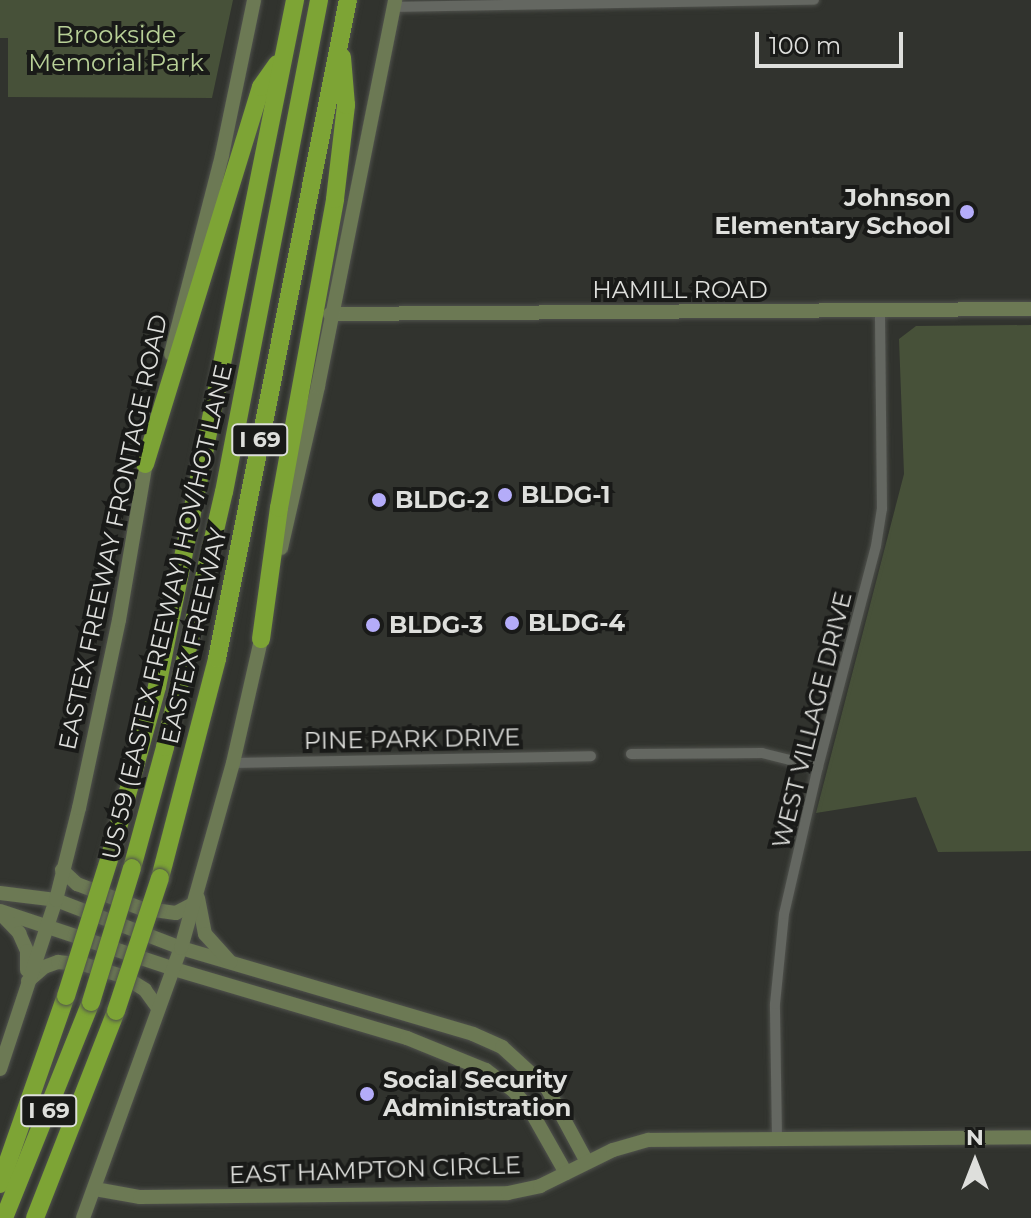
<!DOCTYPE html>
<style>
body{margin:0}
#map{position:relative;width:1031px;height:1218px;overflow:hidden;background:#31332e;font-family:Montserrat,sans-serif}
div>[style]{position:absolute}
.green>*{inset:0;background:#475139}
.roads{filter:drop-shadow(0 0 2px #50524d) drop-shadow(0 0 2px #50524d)}
.street>*{height:10px;margin:-5px;padding:0 5px;transform-origin:5px;border-radius:5px;background:#646761}
.secondary>*{height:14px;margin:-7px;padding:0 7px;transform-origin:7px;border-radius:7px;background:#6c7954}
.highway>*{height:18px;margin:-9px;padding:0 9px;transform-origin:9px;border-radius:9px;background:#7da435}
.bridges{filter:drop-shadow(0 0 2px #50524d) drop-shadow(0 0 2px #50524d)}
.highway-bridge>*{height:18px;margin:-9px;padding:0 9px;transform-origin:9px;border-radius:9px;background:#7da435}
.dots>*{width:22px;height:22px;translate:-50% -50%;box-sizing:border-box;border:4px solid #191a18;border-radius:50%}
span{translate:-50% -50%;white-space:nowrap;text-align:center;line-height:1.15;-webkit-text-stroke:8px #191a18;paint-order:stroke}
.shield-label span{padding:2px 6px;background:#191a18;border:2px solid;border-radius:6px;-webkit-text-stroke-width:0}
.shield-label{font-size:22px;color:#dedfdc;font-weight:700}
.park-label{font-size:24px;color:#b8d097}
.poi-label{font-size:24px;color:#dedfdc;font-weight:700}
.right{translate:-100% -50%;text-align:right}
.left{translate:0 -50%;text-align:left}
.street-label{font-size:24px;color:#dedfdc}
.north{position:absolute;left:935px;top:1122px;width:80px;height:80px;-webkit-text-stroke:6px #191a18;paint-order:stroke;rotate:0deg;font-size:22px;font-weight:700;line-height:32px;text-align:center;color:#dedfdc}
.north::after{content:'';display:block;margin:auto;width:28px;height:36px;background:#dedfdc;clip-path:polygon(50% 0,100% 100%,50% 72%,0 100%)}
.scale{position:absolute;left:755px;top:32px;width:148px;height:36px;box-sizing:border-box;border:4px solid #dedfdc;border-top:0;padding-left:10px;font-size:24px;line-height:28px;white-space:nowrap;color:#dedfdc;-webkit-text-stroke:6px #191a18;paint-order:stroke}
</style>
<div id="map">
<div class="green">
<div style="clip-path:polygon(0 0,233px 0,212px 98px,8px 97px,8px 38px,0 38px)"></div>
<div style="clip-path:polygon(1031px 325px,1031px 851px,938px 852px,916px 797px,816px 813px,904px 474px,899px 339px,916px 326px)"></div>
</div>
<div class="roads">
<div class="street">
<div style="left:394px;top:7px;width:420px;rotate:-1deg"></div>
<div style="left:631px;top:754px;width:131px;rotate:-0.4deg"></div>
<div style="left:762px;top:753px;width:58px;rotate:14deg"></div>
<div style="left:233px;top:763px;width:358px;rotate:-1.1deg"></div>
<div style="left:777px;top:1138px;width:134px;rotate:-90.9deg"></div>
<div style="left:775px;top:1004px;width:90px;rotate:-84.3deg"></div>
<div style="left:784px;top:914px;width:151px;rotate:-77deg"></div>
<div style="left:818px;top:767px;width:228px;rotate:-75.3deg"></div>
<div style="left:876px;top:546px;width:37px;rotate:-81deg"></div>
<div style="left:882px;top:509px;width:199px;rotate:-90.6deg"></div>
</div>
<div class="secondary">
<div style="left:330px;top:314px;width:701px;rotate:-0.41deg"></div>
<div style="left:171px;top:354px;width:205px;rotate:-75.6deg"></div>
<div style="left:222px;top:155px;width:158px;rotate:-78.3deg"></div>
<div style="left:281px;top:548px;width:166px;rotate:-77.1deg"></div>
<div style="left:318px;top:386px;width:394px;rotate:-78.7deg"></div>
<div style="left:62px;top:870px;width:21px;rotate:43deg"></div>
<div style="left:77px;top:884px;width:67px;rotate:20.9deg"></div>
<div style="left:140px;top:908px;width:36px;rotate:8deg"></div>
<div style="left:176px;top:913px;width:19px;rotate:-28deg"></div>
<div style="left:0;top:893px;width:56px;rotate:7.1deg"></div>
<div style="left:56px;top:900px;width:134px;rotate:21deg"></div>
<div style="left:181px;top:948px;width:304px;rotate:16.4deg"></div>
<div style="left:473px;top:1034px;width:32px;rotate:24deg"></div>
<div style="left:502px;top:1047px;width:61px;rotate:42.3deg"></div>
<div style="left:547px;top:1088px;width:84px;rotate:61.6deg"></div>
<div style="left:198px;top:898px;width:37px;rotate:79deg"></div>
<div style="left:205px;top:934px;width:38px;rotate:48deg"></div>
<div style="left:0;top:911px;width:183px;rotate:18.4deg"></div>
<div style="left:174px;top:969px;width:243px;rotate:16.5deg"></div>
<div style="left:407px;top:1038px;width:85px;rotate:22.1deg"></div>
<div style="left:486px;top:1070px;width:34px;rotate:37deg"></div>
<div style="left:513px;top:1090px;width:30px;rotate:50deg"></div>
<div style="left:532px;top:1113px;width:69px;rotate:60.5deg"></div>
<div style="left:0;top:913px;width:28px;rotate:46deg"></div>
<div style="left:19px;top:933px;width:20px;rotate:66deg"></div>
<div style="left:27px;top:951px;width:19px;rotate:90deg"></div>
<div style="left:28px;top:981px;width:21px;rotate:-41deg"></div>
<div style="left:44px;top:967px;width:15px;rotate:-20deg"></div>
<div style="left:58px;top:962px;width:28px;rotate:6deg"></div>
<div style="left:86px;top:965px;width:39px;rotate:17deg"></div>
<div style="left:123px;top:976px;width:26px;rotate:32deg"></div>
<div style="left:145px;top:990px;width:22px;rotate:54deg"></div>
<div style="left:0;top:1069px;width:178px;rotate:-71.7deg"></div>
<div style="left:56px;top:900px;width:95px;rotate:-76deg"></div>
<div style="left:79px;top:808px;width:192px;rotate:-78deg"></div>
<div style="left:119px;top:620px;width:166px;rotate:-80.3deg"></div>
<div style="left:95px;top:1189px;width:46px;rotate:10.1deg"></div>
<div style="left:140px;top:1197px;width:368px;rotate:-0.6deg"></div>
<div style="left:508px;top:1193px;width:33px;rotate:-12deg"></div>
<div style="left:540px;top:1186px;width:81px;rotate:-26.3deg"></div>
<div style="left:613px;top:1150px;width:37px;rotate:-16deg"></div>
<div style="left:649px;top:1140px;width:382px;rotate:-0.4deg"></div>
<div style="left:83px;top:1218px;width:287px;rotate:-70.1deg"></div>
<div style="left:181px;top:948px;width:192px;rotate:-74.3deg"></div>
<div style="left:233px;top:763px;width:135px;rotate:-77.2deg"></div>
</div>
<div class="highway">
<div style="left:145px;top:464px;width:394px;rotate:-72.9deg"></div>
<div style="left:261px;top:87px;width:28px;rotate:-55deg"></div>
<div style="left:261px;top:639px;width:132px;rotate:-82.2deg"></div>
<div style="left:279px;top:508px;width:314px;rotate:-79.7deg"></div>
<div style="left:335px;top:199px;width:95px;rotate:-83.3deg"></div>
<div style="left:346px;top:105px;width:48px;rotate:-94.8deg"></div>
<div style="left:109px;top:860px;width:180px;rotate:-74.5deg"></div>
<div style="left:157px;top:687px;width:701px;rotate:-78.64deg"></div>
<div style="left:132px;top:868px;width:125px;rotate:-74.7deg"></div>
<div style="left:165px;top:747px;width:262px;rotate:-77deg"></div>
<div style="left:224px;top:492px;width:501px;rotate:-79.07deg"></div>
<div style="left:160px;top:878px;width:226px;rotate:-75.4deg"></div>
<div style="left:217px;top:659px;width:672px;rotate:-78.76deg"></div>
<div style="left:0;top:1184px;width:199px;rotate:-70.7deg"></div>
<div style="left:4px;top:1218px;width:233px;rotate:-68.1deg"></div>
<div style="left:35px;top:1218px;width:222px;rotate:-68.6deg"></div>
</div>
</div>
<div class="bridges">
<div class="highway-bridge">
<div style="left:66px;top:996px;width:143px;rotate:-72.5deg"></div>
<div style="left:91px;top:1002px;width:140px;rotate:-73deg"></div>
<div style="left:116px;top:1011px;width:140px;rotate:-71.7deg"></div>
</div>
</div>
<div class="dots">
<div style="left:967px;top:212px;background:#b4acf9"></div>
<div style="left:505px;top:495px;background:#b4acf9"></div>
<div style="left:379px;top:500px;background:#b4acf9"></div>
<div style="left:512px;top:623px;background:#b4acf9"></div>
<div style="left:373px;top:625px;background:#b4acf9"></div>
<div style="left:367px;top:1094px;background:#b4acf9"></div>
</div>
<div class="shield-label">
<span style="left:260px;top:440px">I 69</span>
<span style="left:49px;top:1111px">I 69</span>
</div>
<div class="park-label">
<span style="left:116px;top:49px">Brookside<br>Memorial Park</span>
</div>
<div class="poi-label">
<span class="right" style="left:951px;top:212px">Johnson<br>Elementary School</span>
<span class="left" style="left:521px;top:495px">BLDG-1</span>
<span class="left" style="left:395px;top:500px">BLDG-2</span>
<span class="left" style="left:528px;top:623px">BLDG-4</span>
<span class="left" style="left:389px;top:625px">BLDG-3</span>
<span class="left" style="left:383px;top:1094px">Social Security<br>Administration</span>
</div>
<div class="street-label">
<span style="left:680px;top:290px">HAMILL ROAD</span>
<span style="left:113px;top:532px;rotate:-78deg">EASTEX FREEWAY FRONTAGE ROAD</span>
<span style="left:167px;top:612px;rotate:-77deg">US 59 (EASTEX FREEWAY) HOV/HOT LANE</span>
<span style="left:194px;top:636px;rotate:-77deg">EASTEX FREEWAY</span>
<span style="left:812px;top:720px;rotate:-76deg">WEST VILLAGE DRIVE</span>
<span style="left:412px;top:739px;rotate:-1deg">PINE PARK DRIVE</span>
<span style="left:375px;top:1170px;rotate:-2deg">EAST HAMPTON CIRCLE</span>
</div>
<div class="north">N</div>
<div class="scale">100 m</div>
</div>
